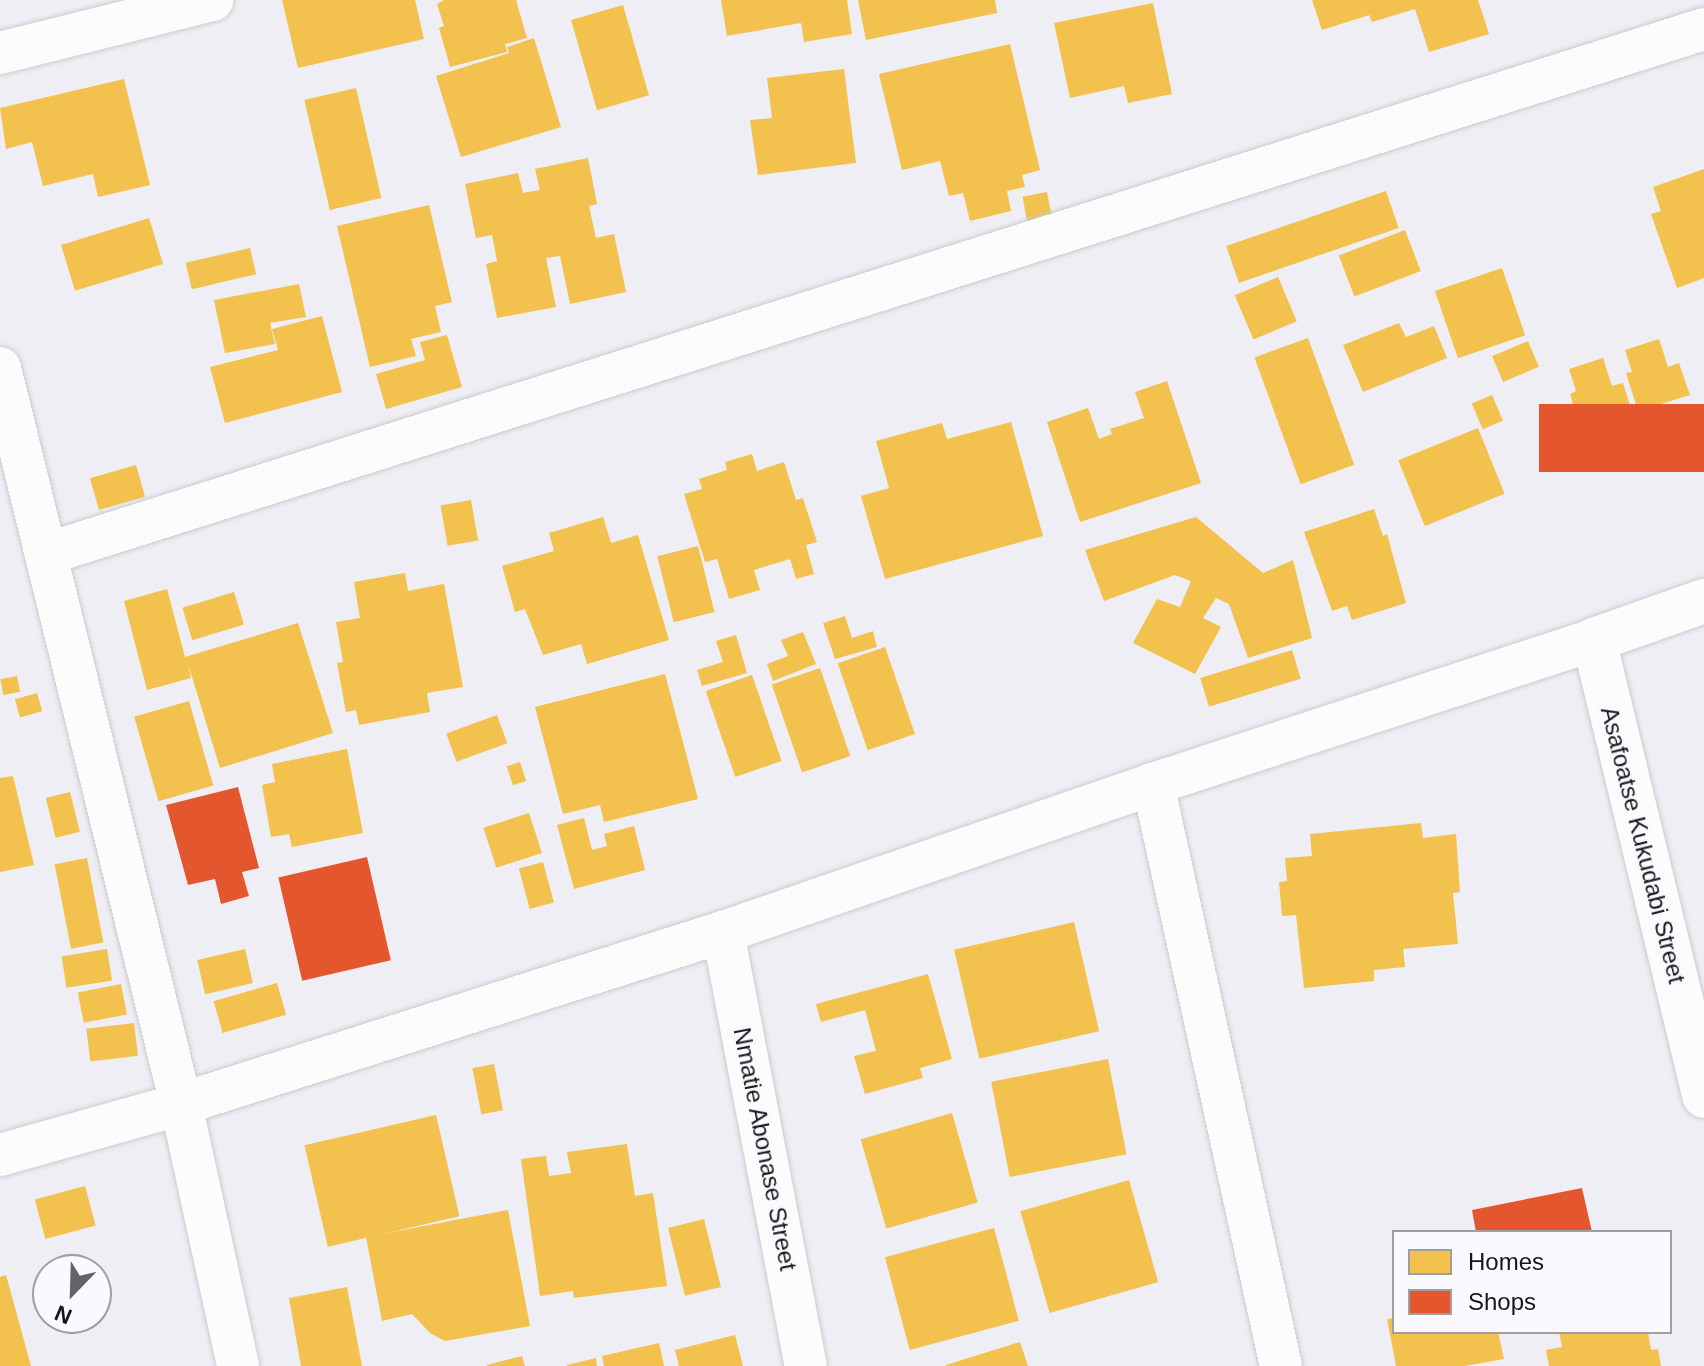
<!DOCTYPE html>
<style>
body{margin:0}
#map{position:relative;width:1704px;height:1366px;overflow:hidden;background:#efeef4;font-family:Helvetica,sans-serif}
div>[style]{position:absolute}
.homes>*{inset:0;background:#f2c14e;transform-origin:0 0}
.shops>*{inset:0;background:#e4572e;transform-origin:0 0}
.roads{filter:drop-shadow(0 0 2px #cbcbcf) drop-shadow(0 0 2px #cbcbcf)}
.street>*{height:42px;margin:-21px;padding:0 21px;transform-origin:21px;border-radius:21px;background:#fdfcfd}
.secondary>*{height:44px;margin:-22px;padding:0 22px;transform-origin:22px;border-radius:22px;background:#fdfcfd}
span{translate:-50% -50%;white-space:nowrap;text-align:center;line-height:1.15;-webkit-text-stroke:8px #fafafe;paint-order:stroke}
.street-label{font-size:24px;color:#17171a}
.legend{position:absolute;left:1392px;top:1230px;width:280px;height:104px;box-sizing:border-box;background:#fafafe;border:2px solid #9f9fa3;margin:0;padding:10px 14px;list-style:none;font-size:24px;color:#17171a}
.legend li{display:flex;align-items:center;gap:16px;height:40px}
.legend b{width:40px;border:2px solid #9f9fa3}
.north{position:absolute;left:32px;top:1254px;width:80px;height:80px;box-sizing:border-box;background:#fafafe;border:2px solid #9f9fa3;border-radius:50%;rotate:203deg;font-size:22px;font-weight:700;line-height:32px;text-align:center;color:#17171a}
.north::after{content:'';display:block;margin:auto;width:28px;height:36px;background:#636266;clip-path:polygon(50% 0,100% 100%,50% 72%,0 100%)}
</style>
<div id="map">
<div class="homes">
<div style="clip-path:polygon(282px 0,415px 0,424px 39px,298px 68px)"></div>
<div style="clip-path:polygon(444px 0,516px 0,527px 38px,505px 44px,507px 52px,450px 67px,439px 28px,444px 26px,437px 4px)"></div>
<div style="clip-path:polygon(721px 0,847px 0,852px 34px,804px 42px,801px 23px,727px 36px)"></div>
<div style="clip-path:polygon(858px 0,995px 0,997px 13px,866px 40px)"></div>
<div style="clip-path:polygon(1312px 0,1478px 0,1489px 34px,1429px 52px,1415px 9px,1372px 22px,1369px 15px,1322px 30px)"></div>
<div style="clip-path:polygon(1153px 3px,1172px 94px,1128px 103px,1124px 86px,1070px 98px,1054px 23px)"></div>
<div style="left:623px;top:5px;width:94px;height:54px;rotate:74deg"></div>
<div style="clip-path:polygon(534px 38px,561px 127px,461px 157px,436px 76px,509px 53px,507px 47px)"></div>
<div style="clip-path:polygon(1010px 44px,1040px 170px,1022px 175px,1025px 187px,1007px 191px,1011px 211px,970px 221px,963px 193px,949px 196px,940px 161px,902px 170px,879px 74px)"></div>
<div style="clip-path:polygon(844px 69px,856px 163px,758px 175px,750px 120px,772px 118px,767px 78px)"></div>
<div style="clip-path:polygon(124px 79px,150px 185px,98px 197px,93px 174px,43px 186px,32px 142px,6px 149px,0 108px)"></div>
<div style="left:356px;top:88px;width:113px;height:53px;rotate:77deg"></div>
<div style="clip-path:polygon(588px 158px,597px 204px,589px 206px,596px 238px,614px 234px,626px 292px,570px 304px,560px 256px,546px 258px,556px 307px,497px 318px,486px 264px,497px 261px,492px 235px,476px 238px,465px 184px,518px 173px,523px 193px,540px 190px,535px 169px)"></div>
<div style="clip-path:polygon(1704px 169px,1704px 278px,1677px 288px,1651px 214px,1661px 211px,1653px 187px)"></div>
<div style="left:1386px;top:191px;width:39px;height:169px;rotate:71deg"></div>
<div style="left:1047px;top:192px;width:25px;height:25px;rotate:79deg"></div>
<div style="clip-path:polygon(429px 205px,452px 302px,435px 306px,441px 332px,411px 339px,416px 356px,370px 367px,337px 226px)"></div>
<div style="left:149px;top:218px;width:48px;height:92px;rotate:73deg"></div>
<div style="left:1405px;top:230px;width:44px;height:71px;rotate:69deg"></div>
<div style="left:250px;top:248px;width:27px;height:66px;rotate:77deg"></div>
<div style="left:1502px;top:268px;width:71px;height:71px;rotate:71deg"></div>
<div style="left:1278px;top:277px;width:48px;height:47px;rotate:67deg"></div>
<div style="clip-path:polygon(299px 284px,306px 317px,270px 323px,275px 344px,225px 353px,214px 300px)"></div>
<div style="clip-path:polygon(322px 316px,342px 392px,225px 423px,210px 367px,278px 350px,272px 329px)"></div>
<div style="clip-path:polygon(1399px 323px,1406px 337px,1434px 326px,1447px 358px,1363px 392px,1343px 345px)"></div>
<div style="clip-path:polygon(447px 335px,462px 387px,386px 409px,376px 374px,425px 360px,420px 342px)"></div>
<div style="left:1308px;top:338px;width:135px;height:57px;rotate:70deg"></div>
<div style="clip-path:polygon(1659px 339px,1668px 367px,1679px 363px,1690px 395px,1638px 411px,1626px 373px,1632px 372px,1625px 350px)"></div>
<div style="left:1528px;top:341px;width:28px;height:39px;rotate:67deg"></div>
<div style="clip-path:polygon(1603px 358px,1612px 386px,1623px 383px,1633px 415px,1581px 431px,1570px 394px,1576px 391px,1569px 369px)"></div>
<div style="clip-path:polygon(1167px 381px,1201px 483px,1080px 522px,1047px 422px,1088px 408px,1099px 439px,1112px 434px,1110px 429px,1144px 418px,1135px 392px)"></div>
<div style="left:1492px;top:395px;width:28px;height:22px;rotate:67deg"></div>
<div style="clip-path:polygon(1011px 422px,1043px 536px,885px 579px,861px 496px,889px 488px,876px 441px,942px 423px,947px 439px)"></div>
<div style="left:1478px;top:428px;width:71px;height:86px;rotate:68deg"></div>
<div style="clip-path:polygon(752px 454px,757px 471px,784px 462px,796px 500px,803px 498px,817px 542px,806px 545px,814px 574px,796px 579px,790px 559px,754px 570px,760px 590px,729px 599px,717px 559px,705px 562px,684px 494px,702px 489px,699px 479px,727px 470px,725px 462px)"></div>
<div style="left:136px;top:465px;width:33px;height:48px;rotate:74deg"></div>
<div style="left:471px;top:500px;width:41px;height:31px;rotate:80deg"></div>
<div style="clip-path:polygon(1374px 509px,1383px 536px,1387px 534px,1406px 603px,1352px 620px,1347px 606px,1332px 611px,1304px 532px)"></div>
<div style="clip-path:polygon(603px 517px,611px 543px,638px 535px,669px 640px,587px 664px,581px 644px,543px 655px,525px 609px,515px 612px,502px 566px,554px 551px,549px 533px)"></div>
<div style="clip-path:polygon(1196px 517px,1263px 573px,1293px 560px,1312px 638px,1248px 658px,1229px 604px,1216px 598px,1203px 618px,1221px 627px,1195px 674px,1133px 643px,1157px 599px,1180px 607px,1191px 581px,1175px 575px,1104px 601px,1085px 550px)"></div>
<div style="left:698px;top:546px;width:68px;height:42px;rotate:76deg"></div>
<div style="clip-path:polygon(405px 573px,408px 591px,444px 584px,463px 687px,427px 693px,430px 712px,359px 725px,356px 710px,346px 712px,337px 663px,343px 662px,336px 622px,360px 618px,354px 582px)"></div>
<div style="clip-path:polygon(167px 589px,185px 657px,298px 623px,333px 733px,220px 768px,188px 664px,191px 678px,147px 690px,124px 601px)"></div>
<div style="left:234px;top:592px;width:34px;height:54px;rotate:73deg"></div>
<div style="clip-path:polygon(845px 616px,852px 638px,873px 631px,877px 647px,835px 659px,823px 623px)"></div>
<div style="clip-path:polygon(803px 632px,816px 664px,773px 681px,767px 664px,788px 656px,781px 640px)"></div>
<div style="clip-path:polygon(736px 635px,747px 673px,702px 686px,697px 670px,723px 662px,716px 641px)"></div>
<div style="left:885px;top:647px;width:92px;height:50px;rotate:71deg"></div>
<div style="left:1292px;top:650px;width:30px;height:96px;rotate:73deg"></div>
<div style="left:820px;top:668px;width:93px;height:51px;rotate:71deg"></div>
<div style="clip-path:polygon(665px 674px,698px 799px,604px 822px,600px 805px,563px 814px,535px 707px)"></div>
<div style="left:752px;top:675px;width:91px;height:49px;rotate:71deg"></div>
<div style="left:17px;top:676px;width:16px;height:17px;rotate:79deg"></div>
<div style="left:37px;top:693px;width:19px;height:23px;rotate:74deg"></div>
<div style="left:189px;top:701px;width:88px;height:57px;rotate:74deg"></div>
<div style="left:497px;top:715px;width:30px;height:54px;rotate:70deg"></div>
<div style="clip-path:polygon(347px 749px,363px 833px,292px 847px,289px 834px,271px 837px,262px 785px,275px 782px,272px 764px)"></div>
<div style="left:520px;top:762px;width:20px;height:14px;rotate:72deg"></div>
<div style="clip-path:polygon(13px 776px,34px 865px,0 872px,0 778px)"></div>
<div style="left:70px;top:792px;width:41px;height:25px;rotate:76deg"></div>
<div style="left:529px;top:813px;width:42px;height:48px;rotate:72deg"></div>
<div style="clip-path:polygon(584px 818px,592px 850px,607px 846px,604px 834px,634px 826px,645px 870px,574px 889px,557px 825px)"></div>
<div style="clip-path:polygon(1421px 823px,1423px 838px,1456px 834px,1460px 892px,1453px 893px,1458px 944px,1403px 949px,1405px 967px,1374px 970px,1374px 981px,1304px 988px,1296px 915px,1282px 916px,1279px 882px,1287px 881px,1285px 858px,1312px 856px,1310px 834px)"></div>
<div style="left:87px;top:858px;width:86px;height:33px;rotate:79deg"></div>
<div style="left:543px;top:862px;width:42px;height:25px;rotate:75deg"></div>
<div style="left:1074px;top:922px;width:112px;height:123px;rotate:77deg"></div>
<div style="left:107px;top:949px;width:32px;height:46px;rotate:81deg"></div>
<div style="left:245px;top:949px;width:35px;height:49px;rotate:77deg"></div>
<div style="clip-path:polygon(928px 974px,952px 1059px,920px 1068px,923px 1078px,865px 1094px,854px 1056px,876px 1051px,865px 1010px,821px 1022px,816px 1004px)"></div>
<div style="left:277px;top:983px;width:33px;height:66px;rotate:74deg"></div>
<div style="left:121px;top:984px;width:31px;height:44px;rotate:79deg"></div>
<div style="left:134px;top:1023px;width:33px;height:48px;rotate:83deg"></div>
<div style="left:1108px;top:1059px;width:97px;height:119px;rotate:79deg"></div>
<div style="left:494px;top:1064px;width:47px;height:22px;rotate:79deg"></div>
<div style="left:952px;top:1113px;width:93px;height:95px;rotate:74deg"></div>
<div style="left:436px;top:1115px;width:104px;height:135px;rotate:77deg"></div>
<div style="clip-path:polygon(627px 1144px,635px 1196px,653px 1193px,667px 1286px,574px 1298px,573px 1291px,540px 1296px,521px 1159px,546px 1156px,549px 1176px,571px 1173px,567px 1152px)"></div>
<div style="left:1129px;top:1180px;width:106px;height:113px;rotate:74deg"></div>
<div style="left:85px;top:1186px;width:41px;height:52px;rotate:75deg"></div>
<div style="clip-path:polygon(508px 1210px,530px 1326px,445px 1341px,430px 1333px,412px 1314px,382px 1321px,366px 1237px)"></div>
<div style="left:704px;top:1219px;width:70px;height:37px;rotate:76deg"></div>
<div style="left:994px;top:1228px;width:96px;height:113px;rotate:75deg"></div>
<div style="clip-path:polygon(6px 1275px,31px 1366px,0 1366px,0 1277px)"></div>
<div style="clip-path:polygon(347px 1287px,362px 1366px,301px 1366px,289px 1298px)"></div>
<div style="clip-path:polygon(1394px 1318px,1394px 1332px,1498px 1332px,1504px 1359px,1465px 1366px,1396px 1366px,1387px 1319px)"></div>
<div style="clip-path:polygon(1559px 1332px,1648px 1332px,1651px 1350px,1658px 1349px,1661px 1366px,1549px 1366px,1546px 1350px,1562px 1347px)"></div>
<div style="clip-path:polygon(735px 1335px,743px 1366px,679px 1366px,675px 1350px)"></div>
<div style="clip-path:polygon(1020px 1342px,1028px 1366px,946px 1366px,946px 1365px)"></div>
<div style="clip-path:polygon(659px 1343px,664px 1366px,604px 1366px,602px 1356px)"></div>
<div style="clip-path:polygon(522px 1356px,525px 1366px,487px 1366px,487px 1365px)"></div>
<div style="clip-path:polygon(596px 1358px,597px 1366px,567px 1366px,567px 1365px)"></div>
</div>
<div class="shops">
<div style="left:1704px;top:404px;width:68px;height:165px;rotate:90deg"></div>
<div style="clip-path:polygon(238px 787px,259px 868px,242px 872px,249px 896px,221px 904px,215px 879px,188px 885px,166px 805px)"></div>
<div style="left:367px;top:857px;width:106px;height:91px;rotate:77deg"></div>
<div style="clip-path:polygon(1582px 1188px,1592px 1232px,1476px 1232px,1472px 1210px)"></div>
</div>
<div class="roads">
<div class="street">
<div style="left:0;top:53px;width:219px;rotate:-14deg"></div>
<div style="left:0;top:368px;width:758px;rotate:76.18deg"></div>
<div style="left:181px;top:1104px;width:268px;rotate:77.7deg"></div>
<div style="left:46px;top:554px;width:1739px;rotate:-17.57deg"></div>
<div style="left:1153px;top:784px;width:596px;rotate:77.6deg"></div>
<div style="left:723px;top:932px;width:442px;rotate:79.2deg"></div>
<div style="left:0;top:1155px;width:188px;rotate:-15.7deg"></div>
<div style="left:181px;top:1104px;width:569px;rotate:-17.61deg"></div>
<div style="left:723px;top:932px;width:455px;rotate:-19deg"></div>
<div style="left:1153px;top:784px;width:464px;rotate:-18.1deg"></div>
</div>
<div class="secondary">
<div style="left:1704px;top:601px;width:117px;rotate:160.5deg"></div>
<div style="left:1594px;top:640px;width:469px;rotate:76.4deg"></div>
</div>
</div>
<div class="street-label">
<span style="left:1643px;top:845px;rotate:76deg">Asafoatse Kukudabi Street</span>
<span style="left:765px;top:1149px;rotate:79deg">Nmatie Abonase Street</span>
</div>
<ul class="legend">
<li><b style="height:22px;background:#f2c14e"></b>Homes</li>
<li><b style="height:22px;background:#e4572e"></b>Shops</li>
</ul>
<div class="north">N</div>
</div>
